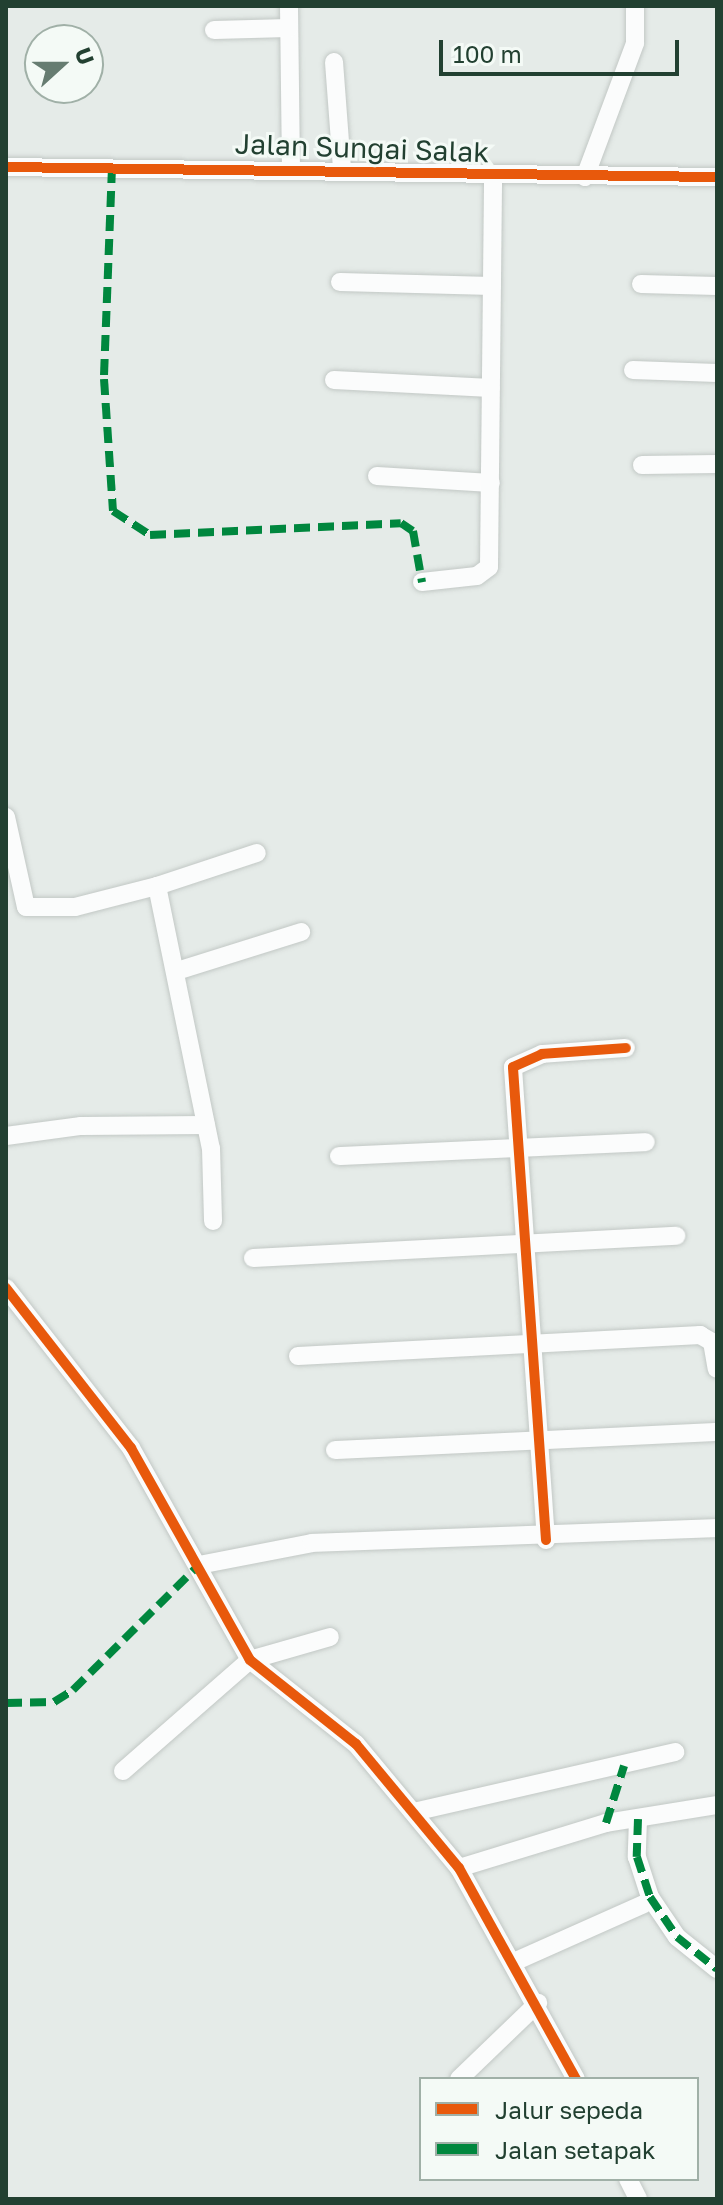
<!DOCTYPE html>
<style>
body{margin:0}
#map{position:relative;width:723px;height:2205px;overflow:hidden;background:#e5ebe8;font-family:"Golos Text",sans-serif}
div>[style]{position:absolute}
.roads{filter:drop-shadow(0 0 2px #c2c8c5) drop-shadow(0 0 2px #c2c8c5)}
.street>*{height:18px;margin:-9px;padding:0 9px;transform-origin:9px;border-radius:9px;background:#fbfcfc}
.quiet>*{height:8px;margin-top:-4px;transform-origin:0;background:repeating-linear-gradient(90deg,#00873e 0 16px,transparent 0 24px)}
.cycleway>*{height:10px;margin:-5px;padding:0 5px;transform-origin:5px;border-radius:5px;background:#e8590c}
span{translate:-50% -50%;white-space:nowrap;text-align:center;line-height:1.15;-webkit-text-stroke:6px #f4faf6;paint-order:stroke}
.street-label{font-size:28px;color:#224031}
.frame{position:absolute;inset:0;border:8px solid #224031;pointer-events:none}
.legend{position:absolute;left:419px;top:2077px;width:280px;height:104px;box-sizing:border-box;background:#f4faf6;border:2px solid #a0b0a7;margin:0;padding:10px 14px;list-style:none;font-size:24px;color:#224031}
.legend li{display:flex;align-items:center;gap:16px;height:40px}
.legend b{width:40px;border:2px solid #a0b0a7}
.north{position:absolute;left:24px;top:24px;width:80px;height:80px;box-sizing:border-box;background:#f4faf6;border:2px solid #a0b0a7;border-radius:50%;rotate:69deg;font-size:22px;font-weight:700;line-height:32px;text-align:center;color:#224031}
.north::after{content:'';display:block;margin:auto;width:28px;height:36px;background:#667c71;clip-path:polygon(50% 0,100% 100%,50% 72%,0 100%)}
.scale{position:absolute;left:439px;top:40px;width:240px;height:36px;box-sizing:border-box;border:4px solid #224031;border-top:0;padding-left:10px;font-size:24px;line-height:28px;white-space:nowrap;color:#224031;-webkit-text-stroke:6px #f4faf6;paint-order:stroke}
</style>
<div id="map">
<div class="roads">
<div class="street">
<div style="left:289px;top:6px;width:163px;rotate:89.3deg"></div>
<div style="left:214px;top:30px;width:75px;rotate:-1.5deg"></div>
<div style="left:334px;top:62px;width:107px;rotate:85.7deg"></div>
<div style="left:6px;top:167px;width:711px;rotate:0.81deg"></div>
<div style="left:585px;top:177px;width:143px;rotate:-69.5deg"></div>
<div style="left:635px;top:43px;width:37px;rotate:-90deg"></div>
<div style="left:340px;top:282px;width:152px;rotate:1.5deg"></div>
<div style="left:641px;top:284px;width:76px;rotate:1.5deg"></div>
<div style="left:633px;top:370px;width:84px;rotate:2deg"></div>
<div style="left:334px;top:380px;width:157px;rotate:2.9deg"></div>
<div style="left:642px;top:465px;width:75px;rotate:-0.8deg"></div>
<div style="left:377px;top:476px;width:114px;rotate:3.5deg"></div>
<div style="left:422px;top:582px;width:55px;rotate:-6.2deg"></div>
<div style="left:477px;top:576px;width:15px;rotate:-37deg"></div>
<div style="left:489px;top:567px;width:390px;rotate:-89.4deg"></div>
<div style="left:6px;top:817px;width:92px;rotate:77.5deg"></div>
<div style="left:26px;top:907px;width:49px"></div>
<div style="left:75px;top:907px;width:85px;rotate:-14.4deg"></div>
<div style="left:157px;top:886px;width:268px;rotate:78.4deg"></div>
<div style="left:211px;top:1148px;width:73px;rotate:88.4deg"></div>
<div style="left:157px;top:886px;width:105px;rotate:-18.3deg"></div>
<div style="left:180px;top:970px;width:127px;rotate:-17.4deg"></div>
<div style="left:6px;top:1136px;width:76px;rotate:-7.6deg"></div>
<div style="left:81px;top:1126px;width:125px;rotate:-0.5deg"></div>
<div style="left:339px;top:1156px;width:307px;rotate:-2.6deg"></div>
<div style="left:253px;top:1258px;width:424px;rotate:-3deg"></div>
<div style="left:6px;top:1288px;width:203px;rotate:52deg"></div>
<div style="left:131px;top:1448px;width:243px;rotate:60.7deg"></div>
<div style="left:250px;top:1660px;width:135px;rotate:38.4deg"></div>
<div style="left:356px;top:1744px;width:161px;rotate:50.3deg"></div>
<div style="left:459px;top:1868px;width:241px;rotate:61deg"></div>
<div style="left:298px;top:1356px;width:403px;rotate:-3deg"></div>
<div style="left:700px;top:1335px;width:14px;rotate:30deg"></div>
<div style="left:712px;top:1342px;width:27px;rotate:80deg"></div>
<div style="left:335px;top:1450px;width:382px;rotate:-2.7deg"></div>
<div style="left:546px;top:1540px;width:474px;rotate:-94deg"></div>
<div style="left:513px;top:1067px;width:32px;rotate:-24deg"></div>
<div style="left:542px;top:1054px;width:84px;rotate:-4.1deg"></div>
<div style="left:199px;top:1565px;width:115px;rotate:-11deg"></div>
<div style="left:312px;top:1543px;width:405px;rotate:-2.1deg"></div>
<div style="left:123px;top:1771px;width:169px;rotate:-41.2deg"></div>
<div style="left:250px;top:1660px;width:83px;rotate:-16deg"></div>
<div style="left:418px;top:1811px;width:264px;rotate:-12.9deg"></div>
<div style="left:638px;top:1819px;width:38px;rotate:92deg"></div>
<div style="left:637px;top:1857px;width:42px;rotate:72deg"></div>
<div style="left:650px;top:1897px;width:48px;rotate:56deg"></div>
<div style="left:677px;top:1937px;width:51px;rotate:38.7deg"></div>
<div style="left:459px;top:1868px;width:154px;rotate:-17deg"></div>
<div style="left:606px;top:1823px;width:112px;rotate:-9.2deg"></div>
<div style="left:516px;top:1961px;width:140px;rotate:-24deg"></div>
<div style="left:459px;top:2079px;width:110px;rotate:-43.9deg"></div>
<div style="left:628px;top:2179px;width:22px;rotate:63deg"></div>
</div>
</div>
<div class="quiet">
<div style="left:112px;top:167px;width:212px;rotate:92.2deg"></div>
<div style="left:104px;top:379px;width:132px;rotate:86.1deg"></div>
<div style="left:113px;top:511px;width:44px;rotate:33deg"></div>
<div style="left:150px;top:535px;width:251px;rotate:-2.7deg"></div>
<div style="left:401px;top:523px;width:14px;rotate:34deg"></div>
<div style="left:413px;top:531px;width:52px;rotate:80deg"></div>
<div style="left:6px;top:1703px;width:48px;rotate:-1.2deg"></div>
<div style="left:54px;top:1702px;width:22px;rotate:-32deg"></div>
<div style="left:73px;top:1690px;width:177px;rotate:-44.8deg"></div>
<div style="left:638px;top:1819px;width:38px;rotate:92deg"></div>
<div style="left:637px;top:1857px;width:42px;rotate:72deg"></div>
<div style="left:650px;top:1897px;width:48px;rotate:56deg"></div>
<div style="left:677px;top:1937px;width:51px;rotate:38.7deg"></div>
<div style="left:606px;top:1823px;width:60px;rotate:-72.5deg"></div>
</div>
<div class="cycleway">
<div style="left:6px;top:167px;width:711px;rotate:0.81deg"></div>
<div style="left:6px;top:1288px;width:203px;rotate:52deg"></div>
<div style="left:131px;top:1448px;width:243px;rotate:60.7deg"></div>
<div style="left:250px;top:1660px;width:135px;rotate:38.4deg"></div>
<div style="left:356px;top:1744px;width:161px;rotate:50.3deg"></div>
<div style="left:459px;top:1868px;width:241px;rotate:61deg"></div>
<div style="left:546px;top:1540px;width:474px;rotate:-94deg"></div>
<div style="left:513px;top:1067px;width:32px;rotate:-24deg"></div>
<div style="left:542px;top:1054px;width:84px;rotate:-4.1deg"></div>
</div>
<div class="street-label">
<span style="left:362px;top:148px;rotate:2deg">Jalan Sungai Salak</span>
</div>
<div class="frame"></div>
<ul class="legend">
<li><b style="height:10px;background:#e8590c"></b>Jalur sepeda</li>
<li><b style="height:10px;background:#00873e"></b>Jalan setapak</li>
</ul>
<div class="north">U</div>
<div class="scale">100 m</div>
</div>
